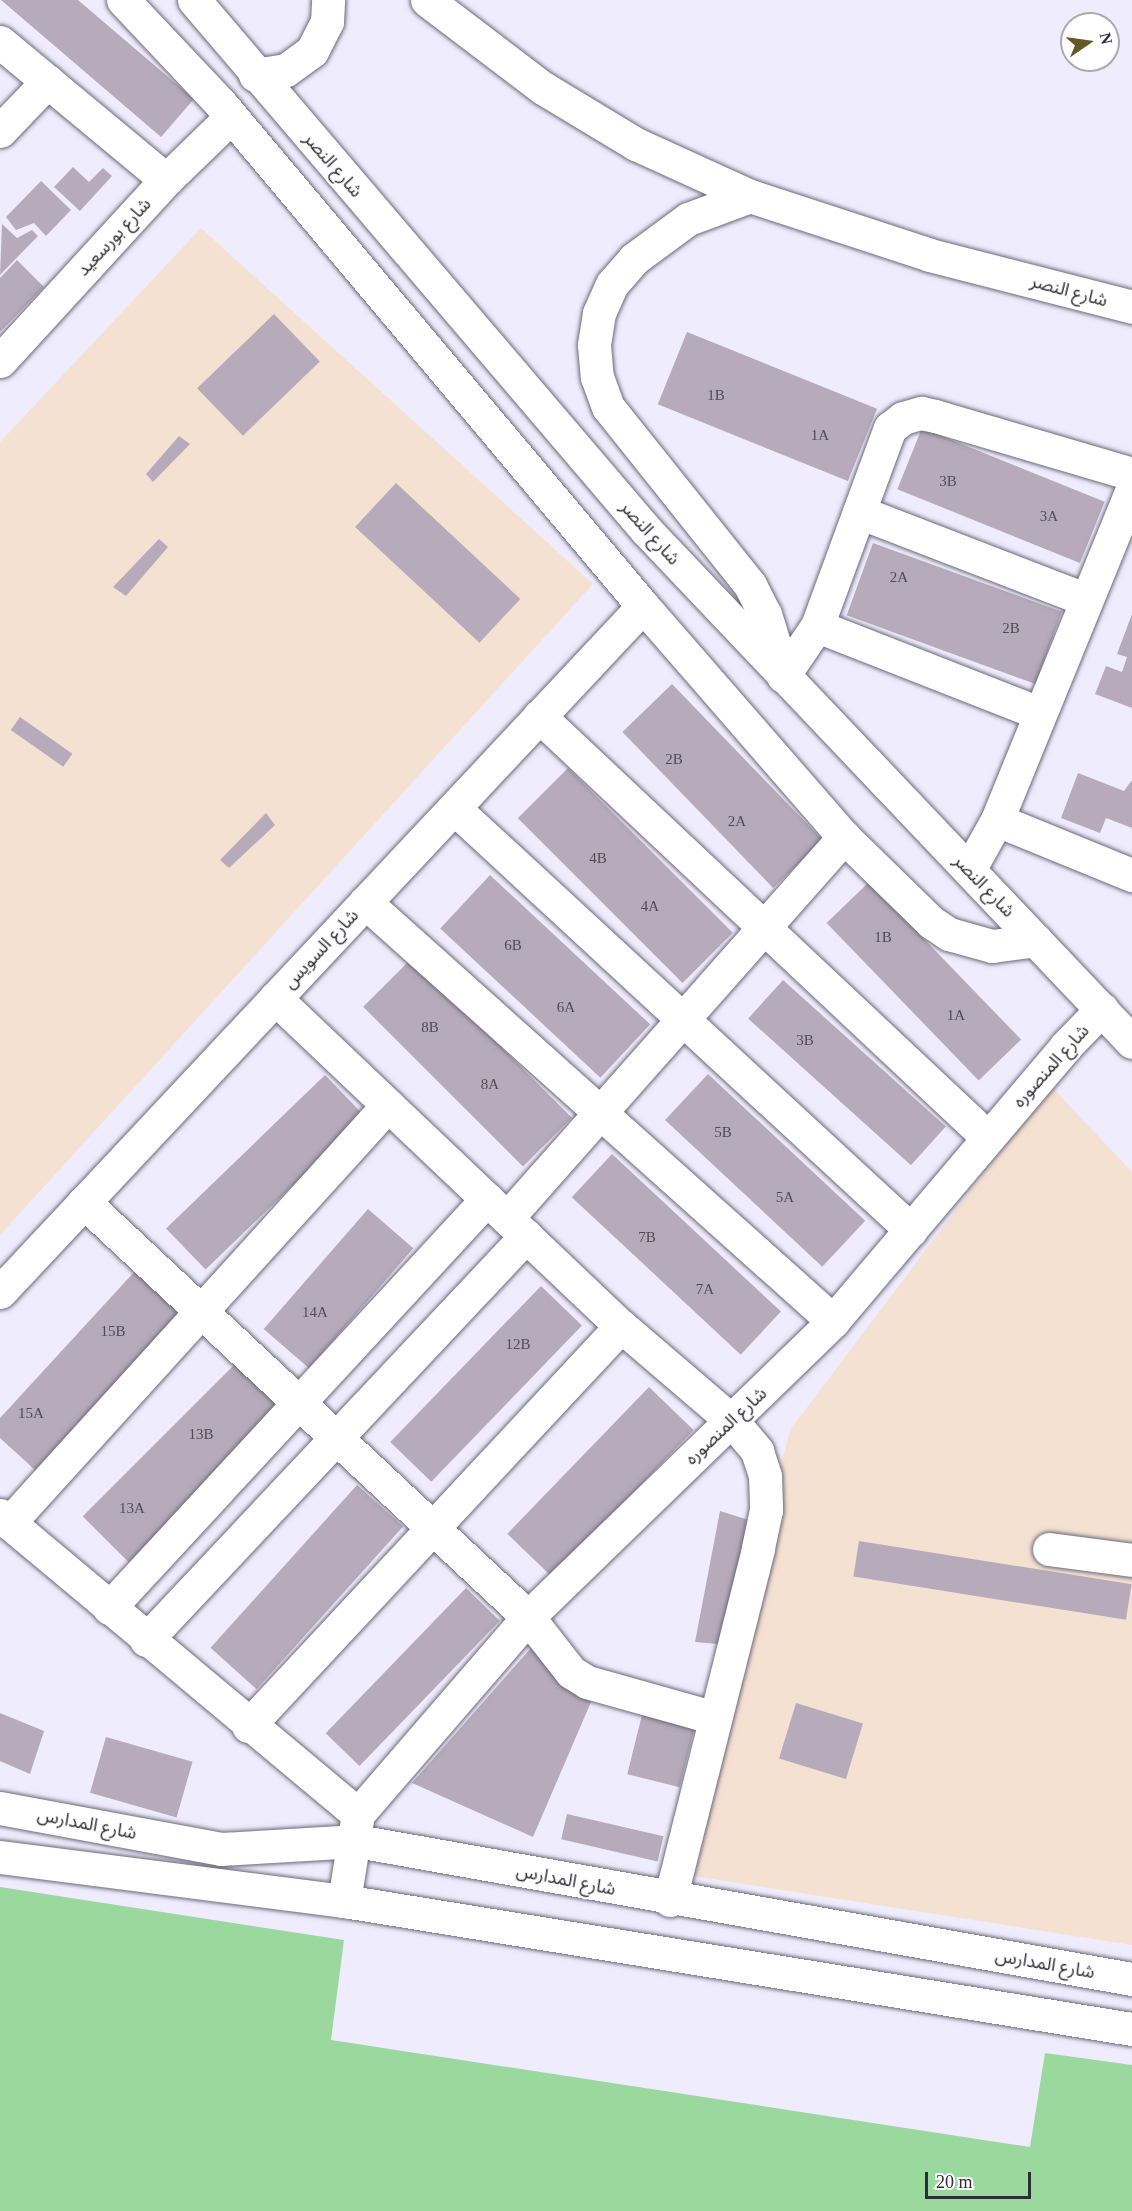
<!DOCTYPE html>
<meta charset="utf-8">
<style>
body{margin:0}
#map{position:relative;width:1132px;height:2211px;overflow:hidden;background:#efedfd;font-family:"Times New Roman","Noto Sans Arabic",serif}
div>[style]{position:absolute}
.education>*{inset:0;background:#f5e1d2}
.green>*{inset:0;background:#9ad89d}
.building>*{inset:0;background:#b7abbb;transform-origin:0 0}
.roads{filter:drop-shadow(0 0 2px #6b697a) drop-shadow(0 0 2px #6b697a)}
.minor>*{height:33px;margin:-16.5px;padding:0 16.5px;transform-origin:16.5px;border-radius:16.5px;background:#fff}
.major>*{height:33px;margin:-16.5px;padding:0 16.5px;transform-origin:16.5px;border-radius:16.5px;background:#fff}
span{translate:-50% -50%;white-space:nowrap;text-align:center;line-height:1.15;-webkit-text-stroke:4.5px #fff;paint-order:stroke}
.number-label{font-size:15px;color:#504c56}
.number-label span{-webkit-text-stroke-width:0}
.street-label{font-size:18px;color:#2e2d34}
.north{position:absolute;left:1060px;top:12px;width:60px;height:60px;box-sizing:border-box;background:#fff;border:2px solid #ababae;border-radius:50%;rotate:77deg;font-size:16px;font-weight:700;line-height:24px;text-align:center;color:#2e2d34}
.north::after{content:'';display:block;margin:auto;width:21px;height:27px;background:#635925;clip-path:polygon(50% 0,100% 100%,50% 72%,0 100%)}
.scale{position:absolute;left:925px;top:2172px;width:106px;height:27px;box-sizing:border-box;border:3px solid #2e2d34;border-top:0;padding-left:8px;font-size:18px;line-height:21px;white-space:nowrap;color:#2e2d34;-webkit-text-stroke:4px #fff;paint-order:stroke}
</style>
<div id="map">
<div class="education">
<div style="clip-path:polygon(201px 228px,593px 584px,0 1235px,0 442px)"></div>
<div style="clip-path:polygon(1050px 1085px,1132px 1172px,1132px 1945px,680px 1874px,790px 1430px)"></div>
</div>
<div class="green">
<div style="clip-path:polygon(0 1887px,344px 1940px,331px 2040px,1030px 2147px,1045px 2053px,1132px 2065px,1132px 2211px,0 2211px)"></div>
</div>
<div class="building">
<div style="clip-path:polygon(1px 0,78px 0,194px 99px,161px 137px)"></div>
<div style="clip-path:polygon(73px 167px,89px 182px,103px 168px,112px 176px,80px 211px,54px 187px)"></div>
<div style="clip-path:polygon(41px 181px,71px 210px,46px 236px,34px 223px,16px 230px,6px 217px)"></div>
<div style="clip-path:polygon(2px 224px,17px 238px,32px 230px,38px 236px,0 275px)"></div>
<div style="clip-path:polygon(17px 260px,44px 287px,0 332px,0 278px)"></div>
<div style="left:274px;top:314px;width:66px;height:107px;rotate:46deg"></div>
<div style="left:687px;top:332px;width:205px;height:78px;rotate:22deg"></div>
<div style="left:922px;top:428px;width:197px;height:66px;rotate:22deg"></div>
<div style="clip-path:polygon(179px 436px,190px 444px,153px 482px,146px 474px)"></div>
<div style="left:396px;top:483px;width:170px;height:60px;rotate:43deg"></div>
<div style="clip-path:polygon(159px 539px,168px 547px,126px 596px,113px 587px)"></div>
<div style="left:873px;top:543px;width:201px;height:77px;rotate:20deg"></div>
<div style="clip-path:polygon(1132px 614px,1132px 708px,1095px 694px,1106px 666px,1122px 672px,1127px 657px,1117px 654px)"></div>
<div style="left:672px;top:684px;width:217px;height:69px;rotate:46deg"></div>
<div style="left:20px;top:717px;width:64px;height:16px;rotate:35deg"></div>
<div style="left:568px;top:768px;width:233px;height:71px;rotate:45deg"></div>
<div style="clip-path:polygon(1078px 773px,1124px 791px,1132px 780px,1132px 828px,1106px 818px,1100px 833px,1061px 818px)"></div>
<div style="clip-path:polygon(266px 813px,275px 825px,229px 868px,220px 860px)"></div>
<div style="left:490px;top:875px;width:219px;height:73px;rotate:43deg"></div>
<div style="left:869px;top:882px;width:219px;height:59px;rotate:46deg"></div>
<div style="left:412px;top:958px;width:226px;height:69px;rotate:45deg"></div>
<div style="left:783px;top:980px;width:219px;height:52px;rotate:42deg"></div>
<div style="left:708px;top:1074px;width:215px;height:63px;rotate:43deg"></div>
<div style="left:325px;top:1075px;width:57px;height:221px;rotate:46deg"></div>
<div style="left:612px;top:1154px;width:231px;height:59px;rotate:43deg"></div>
<div style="left:368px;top:1209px;width:60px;height:159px;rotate:41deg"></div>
<div style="clip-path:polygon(136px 1270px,180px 1311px,35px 1470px,0 1438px,0 1418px)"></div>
<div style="left:541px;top:1286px;width:57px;height:217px;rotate:44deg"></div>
<div style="left:239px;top:1360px;width:65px;height:221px;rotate:45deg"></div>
<div style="left:649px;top:1387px;width:62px;height:204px;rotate:44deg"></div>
<div style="left:357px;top:1485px;width:62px;height:219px;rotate:42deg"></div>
<div style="clip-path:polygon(720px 1511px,755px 1522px,728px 1645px,695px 1642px)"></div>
<div style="left:859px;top:1541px;width:276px;height:36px;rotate:9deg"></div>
<div style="left:466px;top:1588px;width:47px;height:202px;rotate:44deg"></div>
<div style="clip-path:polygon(531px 1648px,591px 1702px,533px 1837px,412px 1783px)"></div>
<div style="left:796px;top:1703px;width:70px;height:58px;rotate:17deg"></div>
<div style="clip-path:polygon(0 1713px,44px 1731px,30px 1774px,0 1761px)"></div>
<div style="left:642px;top:1715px;width:54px;height:61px;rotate:14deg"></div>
<div style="left:106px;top:1737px;width:90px;height:58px;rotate:16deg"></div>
<div style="left:567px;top:1814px;width:99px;height:26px;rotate:13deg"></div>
</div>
<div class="roads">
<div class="minor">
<div style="left:123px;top:0;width:143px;rotate:46.7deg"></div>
<div style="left:221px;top:104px;width:656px;rotate:49.95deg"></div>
<div style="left:643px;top:606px;width:306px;rotate:49deg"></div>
<div style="left:844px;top:837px;width:122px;rotate:44.3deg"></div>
<div style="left:931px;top:922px;width:22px;rotate:34deg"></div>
<div style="left:949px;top:934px;width:45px;rotate:15.6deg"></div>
<div style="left:992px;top:946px;width:44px;rotate:-7.8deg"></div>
<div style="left:0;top:42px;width:216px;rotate:39.7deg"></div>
<div style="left:0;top:131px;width:69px;rotate:-46.2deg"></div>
<div style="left:0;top:361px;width:246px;rotate:-47.5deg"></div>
<div style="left:166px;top:180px;width:91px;rotate:-44.1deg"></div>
<div style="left:859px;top:512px;width:242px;rotate:21.1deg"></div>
<div style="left:817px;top:626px;width:238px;rotate:21.4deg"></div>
<div style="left:783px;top:676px;width:60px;rotate:-55.8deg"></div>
<div style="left:817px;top:626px;width:211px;rotate:-69.8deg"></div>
<div style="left:890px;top:428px;width:16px;rotate:-38deg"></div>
<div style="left:903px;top:418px;width:19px;rotate:-16deg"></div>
<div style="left:921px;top:413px;width:14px;rotate:12deg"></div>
<div style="left:935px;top:416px;width:205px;rotate:16.4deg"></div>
<div style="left:539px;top:716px;width:616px;rotate:43.22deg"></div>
<div style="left:454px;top:808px;width:622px;rotate:42.72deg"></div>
<div style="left:997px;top:820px;width:146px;rotate:22.2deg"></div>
<div style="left:969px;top:870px;width:57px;rotate:-60.8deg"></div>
<div style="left:997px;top:820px;width:357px;rotate:-67.8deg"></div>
<div style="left:365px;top:902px;width:628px;rotate:41.84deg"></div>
<div style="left:275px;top:998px;width:477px;rotate:43.5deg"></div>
<div style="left:621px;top:1326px;width:148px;rotate:40.6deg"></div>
<div style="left:733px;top:1422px;width:38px;rotate:50deg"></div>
<div style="left:757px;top:1451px;width:26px;rotate:72deg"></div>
<div style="left:765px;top:1476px;width:34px;rotate:88deg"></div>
<div style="left:766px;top:1510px;width:40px;rotate:102deg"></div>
<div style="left:758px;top:1549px;width:362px;rotate:104.1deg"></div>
<div style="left:84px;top:1202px;width:608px;rotate:43.07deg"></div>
<div style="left:528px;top:1617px;width:70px;rotate:52deg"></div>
<div style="left:571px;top:1672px;width:19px;rotate:32deg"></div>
<div style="left:587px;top:1682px;width:133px;rotate:15.7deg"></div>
<div style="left:507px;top:1218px;width:509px;rotate:-48.51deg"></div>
<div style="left:0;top:1292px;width:940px;rotate:-46.85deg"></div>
<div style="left:0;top:1515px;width:466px;rotate:39.9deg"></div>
<div style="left:9px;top:1523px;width:564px;rotate:-47.8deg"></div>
<div style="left:1049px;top:1549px;width:84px;rotate:7.5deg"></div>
<div style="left:109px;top:1608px;width:557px;rotate:-47.26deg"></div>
<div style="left:146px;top:1640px;width:555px;rotate:-46.75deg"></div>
<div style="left:248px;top:1726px;width:547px;rotate:-47deg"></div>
<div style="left:0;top:1808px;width:225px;rotate:10.5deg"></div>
<div style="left:221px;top:1849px;width:136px;rotate:-3.4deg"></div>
<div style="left:357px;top:1841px;width:787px;rotate:10.1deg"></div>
<div style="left:0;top:1857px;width:347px;rotate:7.3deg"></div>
<div style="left:344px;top:1901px;width:798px;rotate:9.23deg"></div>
<div style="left:344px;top:1901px;width:88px;rotate:-80.9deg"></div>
<div style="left:358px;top:1814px;width:260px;rotate:-49.2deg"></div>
<div style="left:528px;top:1617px;width:425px;rotate:-44.1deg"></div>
<div style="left:833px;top:1321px;width:359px;rotate:-49.7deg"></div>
<div style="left:1065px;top:1047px;width:53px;rotate:-45.8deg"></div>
</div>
<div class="major">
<div style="left:194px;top:0;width:697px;rotate:49.54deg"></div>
<div style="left:646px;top:530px;width:706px;rotate:46.49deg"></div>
<div style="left:427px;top:0;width:146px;rotate:37.2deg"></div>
<div style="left:543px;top:88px;width:109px;rotate:31.1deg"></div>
<div style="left:636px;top:144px;width:125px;rotate:24.5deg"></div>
<div style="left:750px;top:196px;width:189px;rotate:18.1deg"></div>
<div style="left:930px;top:255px;width:209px;rotate:14.4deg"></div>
<div style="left:255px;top:75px;width:31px;rotate:-9deg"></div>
<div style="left:286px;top:70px;width:32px;rotate:-36deg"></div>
<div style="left:312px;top:51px;width:33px;rotate:-63deg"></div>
<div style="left:327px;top:22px;width:22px;rotate:-87deg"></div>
<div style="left:750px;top:196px;width:66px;rotate:159.6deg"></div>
<div style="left:688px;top:219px;width:67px;rotate:143.5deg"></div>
<div style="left:634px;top:259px;width:33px;rotate:131deg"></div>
<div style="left:612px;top:284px;width:32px;rotate:114deg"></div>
<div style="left:599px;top:313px;width:32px;rotate:99deg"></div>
<div style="left:594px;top:345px;width:32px;rotate:85deg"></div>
<div style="left:597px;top:377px;width:32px;rotate:70deg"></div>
<div style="left:608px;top:407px;width:228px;rotate:51.4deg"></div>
<div style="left:750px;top:585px;width:33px;rotate:63deg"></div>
<div style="left:765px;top:614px;width:61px;rotate:72.8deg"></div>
</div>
</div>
<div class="number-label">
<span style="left:716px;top:396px">1B</span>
<span style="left:820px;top:436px">1A</span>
<span style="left:948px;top:482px">3B</span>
<span style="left:1049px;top:517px">3A</span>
<span style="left:899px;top:578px">2A</span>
<span style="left:1011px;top:629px">2B</span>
<span style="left:674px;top:760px">2B</span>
<span style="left:737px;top:822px">2A</span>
<span style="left:598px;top:859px">4B</span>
<span style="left:650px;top:907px">4A</span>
<span style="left:883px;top:938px">1B</span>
<span style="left:513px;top:946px">6B</span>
<span style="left:566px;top:1008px">6A</span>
<span style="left:956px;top:1016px">1A</span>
<span style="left:430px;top:1028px">8B</span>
<span style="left:805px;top:1041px">3B</span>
<span style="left:490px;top:1085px">8A</span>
<span style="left:723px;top:1133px">5B</span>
<span style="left:785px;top:1198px">5A</span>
<span style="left:647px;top:1238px">7B</span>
<span style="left:705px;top:1290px">7A</span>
<span style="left:315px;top:1313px">14A</span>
<span style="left:113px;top:1332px">15B</span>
<span style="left:518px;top:1345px">12B</span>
<span style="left:31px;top:1414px">15A</span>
<span style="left:201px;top:1435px">13B</span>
<span style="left:132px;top:1509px">13A</span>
</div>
<div class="street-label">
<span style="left:333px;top:165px;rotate:49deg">شارع النصر</span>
<span style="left:114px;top:237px;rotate:-47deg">شارع بورسعيد</span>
<span style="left:1069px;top:291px;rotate:15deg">شارع النصر</span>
<span style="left:650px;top:533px;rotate:48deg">شارع النصر</span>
<span style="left:984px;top:886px;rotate:46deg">شارع النصر</span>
<span style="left:321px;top:949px;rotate:-47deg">شارع السويس</span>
<span style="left:1051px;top:1066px;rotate:-48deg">شارع المنصوره</span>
<span style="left:726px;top:1426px;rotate:-43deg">شارع المنصوره</span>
<span style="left:87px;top:1824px;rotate:11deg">شارع المدارس</span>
<span style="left:566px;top:1880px;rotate:11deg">شارع المدارس</span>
<span style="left:1045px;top:1964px;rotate:10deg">شارع المدارس</span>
</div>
<div class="north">N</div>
<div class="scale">20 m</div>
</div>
